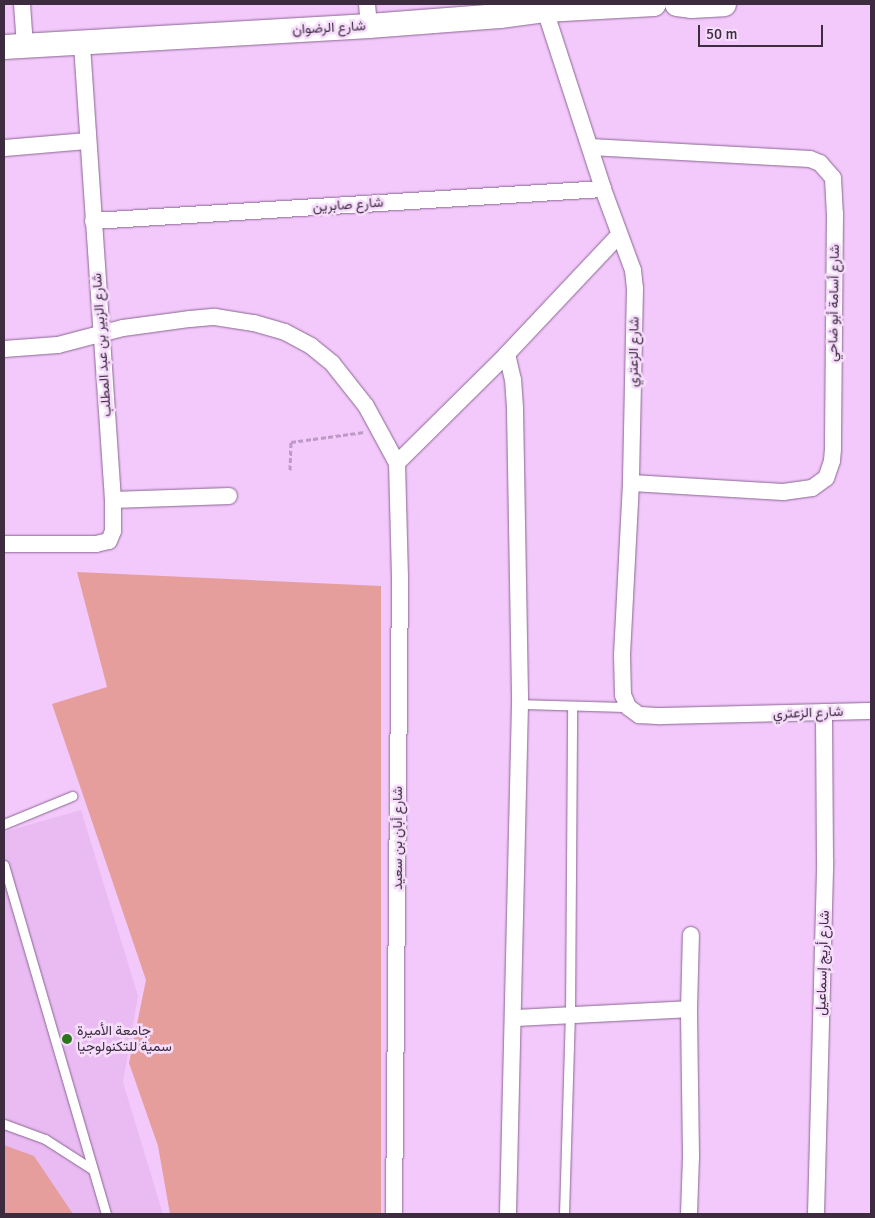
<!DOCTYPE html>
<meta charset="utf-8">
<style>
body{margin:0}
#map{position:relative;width:875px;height:1218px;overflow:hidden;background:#f3c9fb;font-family:Signika,Vazirmatn,sans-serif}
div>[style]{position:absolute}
.built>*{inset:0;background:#e9bbf2}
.green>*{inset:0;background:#e59e9c}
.path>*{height:3px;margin-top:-1.5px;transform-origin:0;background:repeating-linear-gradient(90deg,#bc9ac3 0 5px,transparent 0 7.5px)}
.roads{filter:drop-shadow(0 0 1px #8b6693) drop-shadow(0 0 1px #8b6693)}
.lane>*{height:9px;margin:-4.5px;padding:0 4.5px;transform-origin:4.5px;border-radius:4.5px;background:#fff}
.street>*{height:16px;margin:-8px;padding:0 8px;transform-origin:8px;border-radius:8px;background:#fff}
.secondary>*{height:24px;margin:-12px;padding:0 12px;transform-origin:12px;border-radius:12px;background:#fff}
.dots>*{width:14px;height:14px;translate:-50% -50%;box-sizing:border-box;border:2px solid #f6ddfb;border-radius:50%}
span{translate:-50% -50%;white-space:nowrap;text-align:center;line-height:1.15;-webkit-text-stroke:5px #f6ddfb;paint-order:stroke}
.street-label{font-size:14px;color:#3d2c40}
.poi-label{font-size:14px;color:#3d2c40}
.left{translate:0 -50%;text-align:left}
.frame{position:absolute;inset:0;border:5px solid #3d2c40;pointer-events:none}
.scale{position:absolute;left:698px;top:25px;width:125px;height:22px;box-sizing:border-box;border:2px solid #3d2c40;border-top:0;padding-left:6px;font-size:15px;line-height:18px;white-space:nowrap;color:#3d2c40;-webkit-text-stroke:4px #f6ddfb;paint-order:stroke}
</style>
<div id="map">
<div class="built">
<div style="clip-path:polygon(81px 810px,138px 996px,123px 1082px,163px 1214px,4px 1214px,4px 832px)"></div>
</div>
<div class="green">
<div style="clip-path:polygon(77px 572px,381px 586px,381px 1214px,170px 1214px,158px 1146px,129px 1063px,146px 980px,52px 704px,107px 687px)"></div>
<div style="clip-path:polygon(4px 1145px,34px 1156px,73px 1214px,4px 1214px)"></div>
</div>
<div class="path">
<div style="left:290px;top:470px;width:28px;rotate:-88deg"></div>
<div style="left:291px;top:442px;width:74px;rotate:-7.8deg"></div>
</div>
<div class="roads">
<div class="lane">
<div style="left:520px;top:704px;width:108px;rotate:1.6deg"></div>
<div style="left:4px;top:824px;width:74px;rotate:-22.4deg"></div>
<div style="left:4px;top:865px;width:364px;rotate:73.7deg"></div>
<div style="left:4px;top:1124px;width:44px;rotate:20.1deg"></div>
<div style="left:45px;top:1139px;width:56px;rotate:32.6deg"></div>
<div style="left:564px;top:1214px;width:199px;rotate:-88.3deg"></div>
<div style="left:570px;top:1015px;width:308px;rotate:-89.6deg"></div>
</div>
<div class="street">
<div style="left:22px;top:4px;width:42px;rotate:85.9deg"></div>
<div style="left:367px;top:4px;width:22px;rotate:85deg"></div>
<div style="left:545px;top:10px;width:188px;rotate:72deg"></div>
<div style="left:603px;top:189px;width:86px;rotate:69.7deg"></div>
<div style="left:633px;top:270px;width:18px;rotate:84deg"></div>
<div style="left:635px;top:288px;width:195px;rotate:91.2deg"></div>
<div style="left:631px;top:483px;width:172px;rotate:93deg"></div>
<div style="left:622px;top:655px;width:40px;rotate:88.6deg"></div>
<div style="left:623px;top:695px;width:13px;rotate:67deg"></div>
<div style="left:628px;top:707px;width:14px;rotate:36deg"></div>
<div style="left:639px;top:715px;width:22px;rotate:3deg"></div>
<div style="left:661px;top:716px;width:210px;rotate:-1.4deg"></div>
<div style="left:590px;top:147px;width:220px;rotate:3.1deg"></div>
<div style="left:810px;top:159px;width:11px;rotate:22deg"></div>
<div style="left:820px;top:163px;width:20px;rotate:49deg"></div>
<div style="left:833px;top:178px;width:35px;rotate:87deg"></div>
<div style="left:835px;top:213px;width:236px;rotate:90.5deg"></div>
<div style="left:833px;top:449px;width:12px;rotate:95deg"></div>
<div style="left:832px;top:461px;width:18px;rotate:109deg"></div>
<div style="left:826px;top:478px;width:17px;rotate:144deg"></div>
<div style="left:812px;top:488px;width:29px;rotate:172deg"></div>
<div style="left:783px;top:492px;width:152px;rotate:-176.6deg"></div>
<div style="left:4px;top:148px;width:84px;rotate:-4.8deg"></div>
<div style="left:93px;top:221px;width:511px;rotate:-3.59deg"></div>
<div style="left:4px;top:349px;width:54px;rotate:-4.2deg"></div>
<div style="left:58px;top:345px;width:67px;rotate:-14.7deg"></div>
<div style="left:123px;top:328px;width:68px;rotate:-7.7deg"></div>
<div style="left:190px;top:319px;width:25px;rotate:-5deg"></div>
<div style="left:215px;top:317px;width:39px;rotate:9deg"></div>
<div style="left:254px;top:323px;width:32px;rotate:16deg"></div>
<div style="left:285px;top:332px;width:30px;rotate:28deg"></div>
<div style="left:311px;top:346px;width:27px;rotate:39deg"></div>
<div style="left:332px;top:363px;width:55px;rotate:51.7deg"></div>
<div style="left:366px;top:406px;width:65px;rotate:61.5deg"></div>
<div style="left:397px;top:463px;width:114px;rotate:88.5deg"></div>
<div style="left:400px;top:577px;width:637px;rotate:90.54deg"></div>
<div style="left:507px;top:354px;width:26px;rotate:77deg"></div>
<div style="left:513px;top:379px;width:30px;rotate:86deg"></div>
<div style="left:515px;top:409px;width:295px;rotate:89deg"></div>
<div style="left:520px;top:704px;width:510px;rotate:91.35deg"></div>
<div style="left:397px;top:463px;width:155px;rotate:-44.7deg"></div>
<div style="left:507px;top:354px;width:163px;rotate:-46.7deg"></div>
<div style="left:113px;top:500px;width:116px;rotate:-2deg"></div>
<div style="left:4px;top:544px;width:92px"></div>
<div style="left:96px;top:544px;width:13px;rotate:-13deg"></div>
<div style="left:109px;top:541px;width:11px;rotate:-68deg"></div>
<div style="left:113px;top:531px;width:31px;rotate:-90deg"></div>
<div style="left:113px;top:500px;width:458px;rotate:-93.9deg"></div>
<div style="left:514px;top:1018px;width:175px;rotate:-2.9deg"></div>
<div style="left:689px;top:1214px;width:58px;rotate:-88deg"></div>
<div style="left:691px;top:1156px;width:147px;rotate:-90.8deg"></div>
<div style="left:689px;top:1009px;width:74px;rotate:-88.5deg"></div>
<div style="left:816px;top:1214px;width:354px;rotate:-88.5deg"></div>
<div style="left:825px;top:860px;width:148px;rotate:-90.4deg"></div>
</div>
<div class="secondary">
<div style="left:677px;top:4px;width:14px;rotate:8deg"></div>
<div style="left:691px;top:6px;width:33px;rotate:-3deg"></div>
<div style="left:4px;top:47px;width:366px;rotate:-3.3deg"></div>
<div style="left:369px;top:26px;width:131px;rotate:-4.4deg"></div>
<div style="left:500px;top:16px;width:45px;rotate:-7.6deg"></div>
<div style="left:545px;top:10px;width:109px;rotate:-3.2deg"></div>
</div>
</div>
<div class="dots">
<div style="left:67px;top:1039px;background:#2b761c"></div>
</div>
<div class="street-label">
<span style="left:329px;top:28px;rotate:-3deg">شارع الرضوان</span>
<span style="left:348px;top:205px;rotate:-4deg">شارع صابرين</span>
<span style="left:834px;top:303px;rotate:-89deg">شارع أسامة أبو ضاحي</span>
<span style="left:102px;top:345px;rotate:-94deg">شارع الزبير بن عبد المطلب</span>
<span style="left:634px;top:352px;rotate:-89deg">شارع الزعتري</span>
<span style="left:808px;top:713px;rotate:-2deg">شارع الزعتري</span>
<span style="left:398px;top:838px;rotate:-90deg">شارع أبان بن سعيد</span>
<span style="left:823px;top:963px;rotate:-88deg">شارع أريج إسماعيل</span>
</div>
<div class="poi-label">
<span class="left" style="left:77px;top:1039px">جامعة الأميرة<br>سمية للتكنولوجيا</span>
</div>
<div class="frame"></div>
<div class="scale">50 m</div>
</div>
